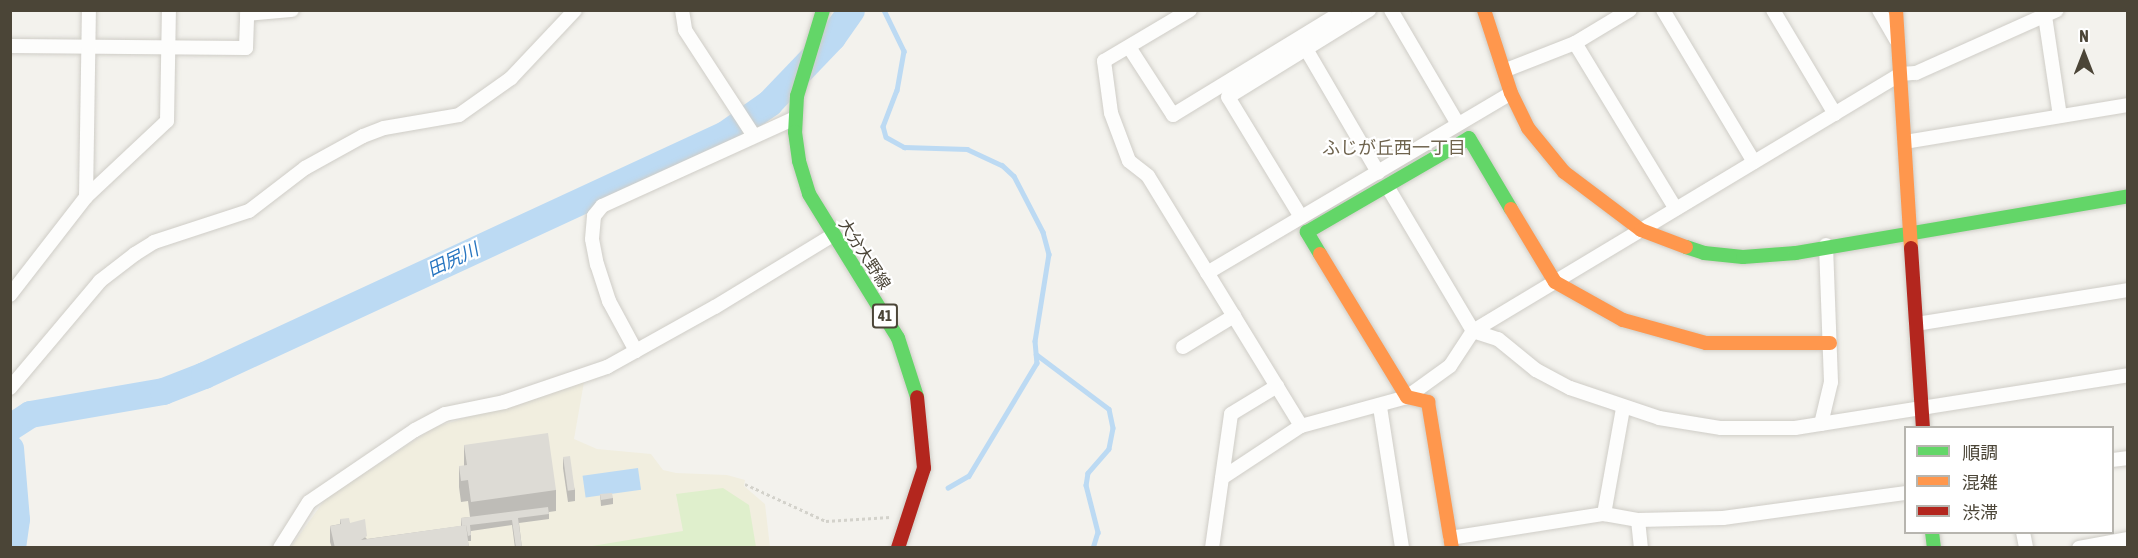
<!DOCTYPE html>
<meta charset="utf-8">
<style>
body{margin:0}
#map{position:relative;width:2138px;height:558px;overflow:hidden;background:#f3f2ed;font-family:"Asap Condensed","Noto Sans JP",sans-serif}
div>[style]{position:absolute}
.education>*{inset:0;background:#f1eedf}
.green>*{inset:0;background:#dfefcc}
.water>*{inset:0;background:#bcdaf3;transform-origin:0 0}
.stream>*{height:4.5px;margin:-2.25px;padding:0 2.25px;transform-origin:2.25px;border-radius:2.25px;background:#bcdaf3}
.river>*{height:27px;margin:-13.5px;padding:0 13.5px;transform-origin:13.5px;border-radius:13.5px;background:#bcdaf3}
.path>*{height:3px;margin-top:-1.5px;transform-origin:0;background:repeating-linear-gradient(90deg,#d3d2cb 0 3px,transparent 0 6px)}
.roads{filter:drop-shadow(0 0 2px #cfcdc7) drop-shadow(0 0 2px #cfcdc7)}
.street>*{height:14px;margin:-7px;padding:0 7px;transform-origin:7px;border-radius:7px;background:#fdfdfc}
.fast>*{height:14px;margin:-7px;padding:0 7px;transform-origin:7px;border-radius:7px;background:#63d668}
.slow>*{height:14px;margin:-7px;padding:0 7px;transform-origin:7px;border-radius:7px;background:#ff974d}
.jam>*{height:14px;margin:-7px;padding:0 7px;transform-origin:7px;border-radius:7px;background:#b3261e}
.wall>*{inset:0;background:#bebcb7}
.building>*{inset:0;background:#dddbd5;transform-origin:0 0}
span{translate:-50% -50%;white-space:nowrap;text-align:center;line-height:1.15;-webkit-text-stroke:4.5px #fff;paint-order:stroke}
.shield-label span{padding:2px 4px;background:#fff;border:2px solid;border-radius:4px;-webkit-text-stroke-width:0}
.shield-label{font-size:15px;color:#4b4537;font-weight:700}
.street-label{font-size:16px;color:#4b4537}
.neighbourhood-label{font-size:18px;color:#6f644e}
.water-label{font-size:18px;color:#2775c0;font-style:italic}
.frame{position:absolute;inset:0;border:12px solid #4b4537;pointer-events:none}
.legend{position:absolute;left:1904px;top:426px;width:210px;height:108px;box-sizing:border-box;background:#fff;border:2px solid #b7b5af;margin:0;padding:8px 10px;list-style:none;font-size:18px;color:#4b4537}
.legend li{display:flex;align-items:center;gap:12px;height:30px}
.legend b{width:30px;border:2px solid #b7b5af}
.north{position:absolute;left:2054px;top:24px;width:60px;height:60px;-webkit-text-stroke:4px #fff;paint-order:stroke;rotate:0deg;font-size:16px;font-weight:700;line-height:24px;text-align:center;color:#4b4537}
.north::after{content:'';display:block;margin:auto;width:21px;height:27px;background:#4b4537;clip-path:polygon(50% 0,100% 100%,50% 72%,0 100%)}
</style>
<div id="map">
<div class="education">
<div style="clip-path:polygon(584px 382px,574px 439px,597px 449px,651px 454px,663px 470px,676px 473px,727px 475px,745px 480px,744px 486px,765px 504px,770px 547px,290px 548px,326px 498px,435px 427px)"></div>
</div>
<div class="green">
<div style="clip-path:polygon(723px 488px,749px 505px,756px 547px,586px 547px,683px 531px,676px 494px)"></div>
</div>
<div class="water">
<div style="left:638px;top:468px;width:22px;height:56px;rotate:82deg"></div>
</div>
<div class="stream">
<div style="left:884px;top:10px;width:46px;rotate:64deg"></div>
<div style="left:904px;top:51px;width:40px;rotate:100deg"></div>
<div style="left:897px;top:90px;width:39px;rotate:111deg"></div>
<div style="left:883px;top:126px;width:11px;rotate:75deg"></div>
<div style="left:886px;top:137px;width:21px;rotate:29deg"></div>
<div style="left:904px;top:147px;width:63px;rotate:1.8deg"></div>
<div style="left:967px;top:149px;width:38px;rotate:25deg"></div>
<div style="left:1002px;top:165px;width:16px;rotate:43deg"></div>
<div style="left:1014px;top:176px;width:63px;rotate:62.6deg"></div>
<div style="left:1043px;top:232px;width:23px;rotate:75deg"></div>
<div style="left:1049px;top:254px;width:88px;rotate:99.1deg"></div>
<div style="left:1035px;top:341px;width:22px;rotate:85deg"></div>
<div style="left:1037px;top:363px;width:132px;rotate:121deg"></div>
<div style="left:969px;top:476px;width:24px;rotate:150deg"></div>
<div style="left:1036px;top:354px;width:91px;rotate:37deg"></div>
<div style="left:1109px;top:409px;width:19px;rotate:78deg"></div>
<div style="left:1113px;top:428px;width:21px;rotate:101deg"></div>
<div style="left:1109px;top:449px;width:32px;rotate:131deg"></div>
<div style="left:1088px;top:473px;width:12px;rotate:99deg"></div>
<div style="left:1086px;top:485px;width:49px;rotate:75.7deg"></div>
<div style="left:1098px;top:532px;width:17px;rotate:107deg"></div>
</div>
<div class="river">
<div style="left:10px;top:427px;width:24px;rotate:-33deg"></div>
<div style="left:30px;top:414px;width:135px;rotate:-9.8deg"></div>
<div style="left:163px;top:391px;width:44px;rotate:-21.3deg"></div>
<div style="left:204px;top:375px;width:574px;rotate:-24.82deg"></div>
<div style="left:725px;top:134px;width:54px;rotate:-35.2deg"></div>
<div style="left:769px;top:103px;width:91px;rotate:-46.3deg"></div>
<div style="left:832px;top:37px;width:33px;rotate:-55deg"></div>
<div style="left:10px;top:448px;width:71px;rotate:85.2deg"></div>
<div style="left:16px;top:519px;width:29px;rotate:98deg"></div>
</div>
<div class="path">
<div style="left:745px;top:484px;width:89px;rotate:24.6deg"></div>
<div style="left:826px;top:521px;width:64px;rotate:-3.6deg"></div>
</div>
<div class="roads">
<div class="street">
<div style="left:682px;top:10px;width:20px;rotate:81deg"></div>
<div style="left:685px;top:30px;width:126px;rotate:56.9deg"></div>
<div style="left:1190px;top:10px;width:100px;rotate:149.3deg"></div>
<div style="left:1104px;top:61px;width:52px;rotate:82.3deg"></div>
<div style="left:1111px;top:113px;width:51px;rotate:69.4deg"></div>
<div style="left:1129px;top:161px;width:24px;rotate:38deg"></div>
<div style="left:1148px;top:176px;width:293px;rotate:58.5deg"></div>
<div style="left:1391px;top:10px;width:132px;rotate:59.6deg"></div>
<div style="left:1663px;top:10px;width:177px;rotate:59.1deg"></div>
<div style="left:1773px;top:10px;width:121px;rotate:59.2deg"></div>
<div style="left:1879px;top:10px;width:34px;rotate:60deg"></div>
<div style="left:247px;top:14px;width:45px;rotate:-5.1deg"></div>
<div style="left:2045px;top:16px;width:101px;rotate:81.5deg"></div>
<div style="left:1575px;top:43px;width:194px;rotate:58.7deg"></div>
<div style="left:10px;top:46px;width:236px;rotate:0.5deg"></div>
<div style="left:246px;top:48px;width:38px;rotate:-88deg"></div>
<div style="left:1129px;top:47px;width:81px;rotate:57.1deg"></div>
<div style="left:1173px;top:115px;width:202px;rotate:-31.4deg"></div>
<div style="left:1306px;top:49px;width:143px;rotate:59.7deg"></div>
<div style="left:1506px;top:70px;width:74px;rotate:-21.4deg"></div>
<div style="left:1575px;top:43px;width:64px;rotate:-31deg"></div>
<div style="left:1905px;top:142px;width:226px;rotate:-9.4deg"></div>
<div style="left:1387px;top:186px;width:169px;rotate:59.3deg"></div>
<div style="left:1473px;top:331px;width:26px;rotate:18deg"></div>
<div style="left:1498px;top:339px;width:49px;rotate:39.2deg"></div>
<div style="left:1536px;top:370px;width:38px;rotate:28deg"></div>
<div style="left:1570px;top:388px;width:94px;rotate:18.6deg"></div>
<div style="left:1659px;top:418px;width:63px;rotate:9.2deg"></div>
<div style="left:1721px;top:428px;width:74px"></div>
<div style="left:1795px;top:428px;width:337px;rotate:-9deg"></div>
<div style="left:86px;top:197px;width:187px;rotate:-89.1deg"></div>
<div style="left:1301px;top:217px;width:140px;rotate:-121.3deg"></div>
<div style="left:1228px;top:97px;width:166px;rotate:-31.7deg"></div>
<div style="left:1207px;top:273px;width:353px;rotate:-30.6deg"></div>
<div style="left:10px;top:295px;width:124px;rotate:-52.2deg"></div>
<div style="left:86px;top:197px;width:111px;rotate:-43.2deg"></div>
<div style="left:167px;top:121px;width:111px;rotate:-89deg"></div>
<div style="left:1916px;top:324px;width:215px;rotate:-9.1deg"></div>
<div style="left:1183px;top:347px;width:60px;rotate:-31.3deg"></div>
<div style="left:636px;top:351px;width:57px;rotate:-118.4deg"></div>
<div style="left:609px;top:301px;width:38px;rotate:-108deg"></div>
<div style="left:597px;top:265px;width:26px;rotate:-101deg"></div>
<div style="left:592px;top:239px;width:23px;rotate:-85deg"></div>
<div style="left:594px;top:216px;width:13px;rotate:-51deg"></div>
<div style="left:602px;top:206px;width:212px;rotate:-24.5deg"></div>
<div style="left:10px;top:388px;width:140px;rotate:-49.9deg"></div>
<div style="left:100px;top:281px;width:44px;rotate:-37.6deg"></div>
<div style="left:135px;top:254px;width:22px;rotate:-32deg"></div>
<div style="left:154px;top:242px;width:100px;rotate:-18.1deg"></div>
<div style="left:249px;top:211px;width:71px;rotate:-37.5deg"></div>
<div style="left:305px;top:168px;width:66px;rotate:-28.9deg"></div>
<div style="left:363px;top:136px;width:22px;rotate:-21deg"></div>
<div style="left:384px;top:128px;width:76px;rotate:-9.8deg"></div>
<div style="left:459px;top:115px;width:64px;rotate:-35.4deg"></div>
<div style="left:511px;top:78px;width:93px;rotate:-46.7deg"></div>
<div style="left:1380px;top:407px;width:143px;rotate:81.1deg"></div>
<div style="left:1821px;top:424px;width:43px;rotate:-76.6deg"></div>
<div style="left:1831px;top:382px;width:137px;rotate:-92.1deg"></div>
<div style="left:2112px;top:460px;width:16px;rotate:-7deg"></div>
<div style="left:1222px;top:478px;width:95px;rotate:-33.4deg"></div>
<div style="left:1301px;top:426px;width:110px;rotate:-15.3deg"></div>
<div style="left:1407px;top:397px;width:53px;rotate:-35.8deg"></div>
<div style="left:1450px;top:366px;width:42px;rotate:-56.7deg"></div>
<div style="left:1473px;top:331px;width:498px;rotate:-31deg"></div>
<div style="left:1900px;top:74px;width:16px;rotate:-4deg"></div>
<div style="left:1916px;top:73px;width:154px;rotate:-24.1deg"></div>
<div style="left:1604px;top:514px;width:108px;rotate:-79.8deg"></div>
<div style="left:1638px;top:520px;width:85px;rotate:-1.3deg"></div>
<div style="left:1723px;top:518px;width:185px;rotate:-7.8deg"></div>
<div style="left:2023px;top:532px;width:16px;rotate:79deg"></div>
<div style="left:1450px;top:538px;width:156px;rotate:-8.9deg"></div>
<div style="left:1604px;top:514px;width:35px;rotate:10deg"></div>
<div style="left:1638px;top:520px;width:28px;rotate:84deg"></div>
<div style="left:280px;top:548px;width:54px;rotate:-57.8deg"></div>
<div style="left:309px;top:502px;width:128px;rotate:-34.2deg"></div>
<div style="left:415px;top:430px;width:34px;rotate:-28deg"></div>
<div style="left:445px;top:414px;width:60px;rotate:-11.5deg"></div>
<div style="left:504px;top:402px;width:109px;rotate:-18.8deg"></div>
<div style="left:607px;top:367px;width:124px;rotate:-29.1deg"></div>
<div style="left:715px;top:307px;width:138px;rotate:-31.4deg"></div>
<div style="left:1212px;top:548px;width:135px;rotate:-81.9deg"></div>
<div style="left:1231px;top:414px;width:54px;rotate:-31.3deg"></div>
<div style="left:2079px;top:548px;width:50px;rotate:-10.4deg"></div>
</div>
<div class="fast">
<div style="left:823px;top:10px;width:90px;rotate:106.8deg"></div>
<div style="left:797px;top:96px;width:36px;rotate:93deg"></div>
<div style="left:795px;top:132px;width:29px;rotate:82deg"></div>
<div style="left:799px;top:161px;width:34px;rotate:73deg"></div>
<div style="left:809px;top:194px;width:169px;rotate:58.3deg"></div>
<div style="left:898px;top:338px;width:62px;rotate:72.1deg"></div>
<div style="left:1686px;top:247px;width:19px;rotate:18deg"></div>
<div style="left:1704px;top:253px;width:39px;rotate:6deg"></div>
<div style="left:1743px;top:257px;width:53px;rotate:-4.3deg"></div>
<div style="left:1796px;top:253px;width:337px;rotate:-9.7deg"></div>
<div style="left:1320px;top:254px;width:26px;rotate:-121deg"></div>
<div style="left:1307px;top:232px;width:187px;rotate:-30.1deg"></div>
<div style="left:1469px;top:138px;width:82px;rotate:59.4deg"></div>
<div style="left:1932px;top:532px;width:16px;rotate:83deg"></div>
</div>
<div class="slow">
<div style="left:1484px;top:10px;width:87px;rotate:72deg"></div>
<div style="left:1511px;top:93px;width:39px;rotate:64deg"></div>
<div style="left:1528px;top:128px;width:57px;rotate:50.7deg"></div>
<div style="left:1564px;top:172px;width:96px;rotate:37deg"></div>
<div style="left:1641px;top:230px;width:48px;rotate:20.7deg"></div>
<div style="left:1896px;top:10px;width:238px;rotate:86.4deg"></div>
<div style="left:1511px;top:209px;width:85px;rotate:58.9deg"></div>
<div style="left:1555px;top:282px;width:78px;rotate:29.2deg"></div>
<div style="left:1623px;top:320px;width:86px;rotate:15.5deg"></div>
<div style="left:1706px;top:343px;width:124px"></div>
<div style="left:1320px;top:254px;width:167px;rotate:58.7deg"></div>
<div style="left:1407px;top:397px;width:22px;rotate:13deg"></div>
<div style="left:1428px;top:402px;width:148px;rotate:80.7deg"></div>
</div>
<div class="jam">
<div style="left:1911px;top:248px;width:180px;rotate:86.2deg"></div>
<div style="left:898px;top:548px;width:84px;rotate:-72deg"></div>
<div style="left:924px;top:468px;width:71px;rotate:-95.6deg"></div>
</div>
</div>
<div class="wall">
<div style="clip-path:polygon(464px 445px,556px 490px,556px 511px,549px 512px,549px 519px,519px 523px,522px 548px,515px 548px,512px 525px,471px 531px,471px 541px,468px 541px,469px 548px,332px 548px,330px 542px,330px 526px,340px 524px,340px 519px,350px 523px,367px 539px,461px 526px,461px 518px,470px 517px,468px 501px,461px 502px,459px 487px,459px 466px,464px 466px)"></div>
<div style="clip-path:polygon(563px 457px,575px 490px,575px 501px,568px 502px,563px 468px)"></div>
<div style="clip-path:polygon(600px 494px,613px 498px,613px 504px,601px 506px)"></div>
</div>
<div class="building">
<div style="clip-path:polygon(548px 433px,556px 490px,471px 502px,468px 480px,461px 481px,459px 466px,467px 465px,464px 445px)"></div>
<div style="left:570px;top:456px;width:34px;height:7px;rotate:82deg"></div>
<div style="clip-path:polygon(612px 493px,613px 498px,601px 500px,600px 494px)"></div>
<div style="clip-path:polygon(548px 507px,549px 514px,518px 518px,522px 548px,516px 548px,512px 520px,470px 525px,471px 535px,468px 536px,466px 525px,462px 526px,461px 518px)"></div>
<div style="clip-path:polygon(349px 518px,350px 523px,365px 519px,367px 536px,361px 540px,466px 525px,469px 548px,335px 548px,330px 526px,341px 524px,340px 519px)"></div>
</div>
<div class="shield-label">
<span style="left:885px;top:316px">41</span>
</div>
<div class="street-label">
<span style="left:865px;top:254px;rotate:57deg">大分大野線</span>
</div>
<div class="neighbourhood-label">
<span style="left:1394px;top:148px">ふじが丘西一丁目</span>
</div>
<div class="water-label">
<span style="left:453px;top:260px;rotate:-25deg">田尻川</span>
</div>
<div class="frame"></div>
<ul class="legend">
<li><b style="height:8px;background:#63d668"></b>順調</li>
<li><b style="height:8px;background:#ff974d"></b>混雑</li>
<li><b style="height:8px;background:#b3261e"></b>渋滞</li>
</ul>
<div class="north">N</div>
</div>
